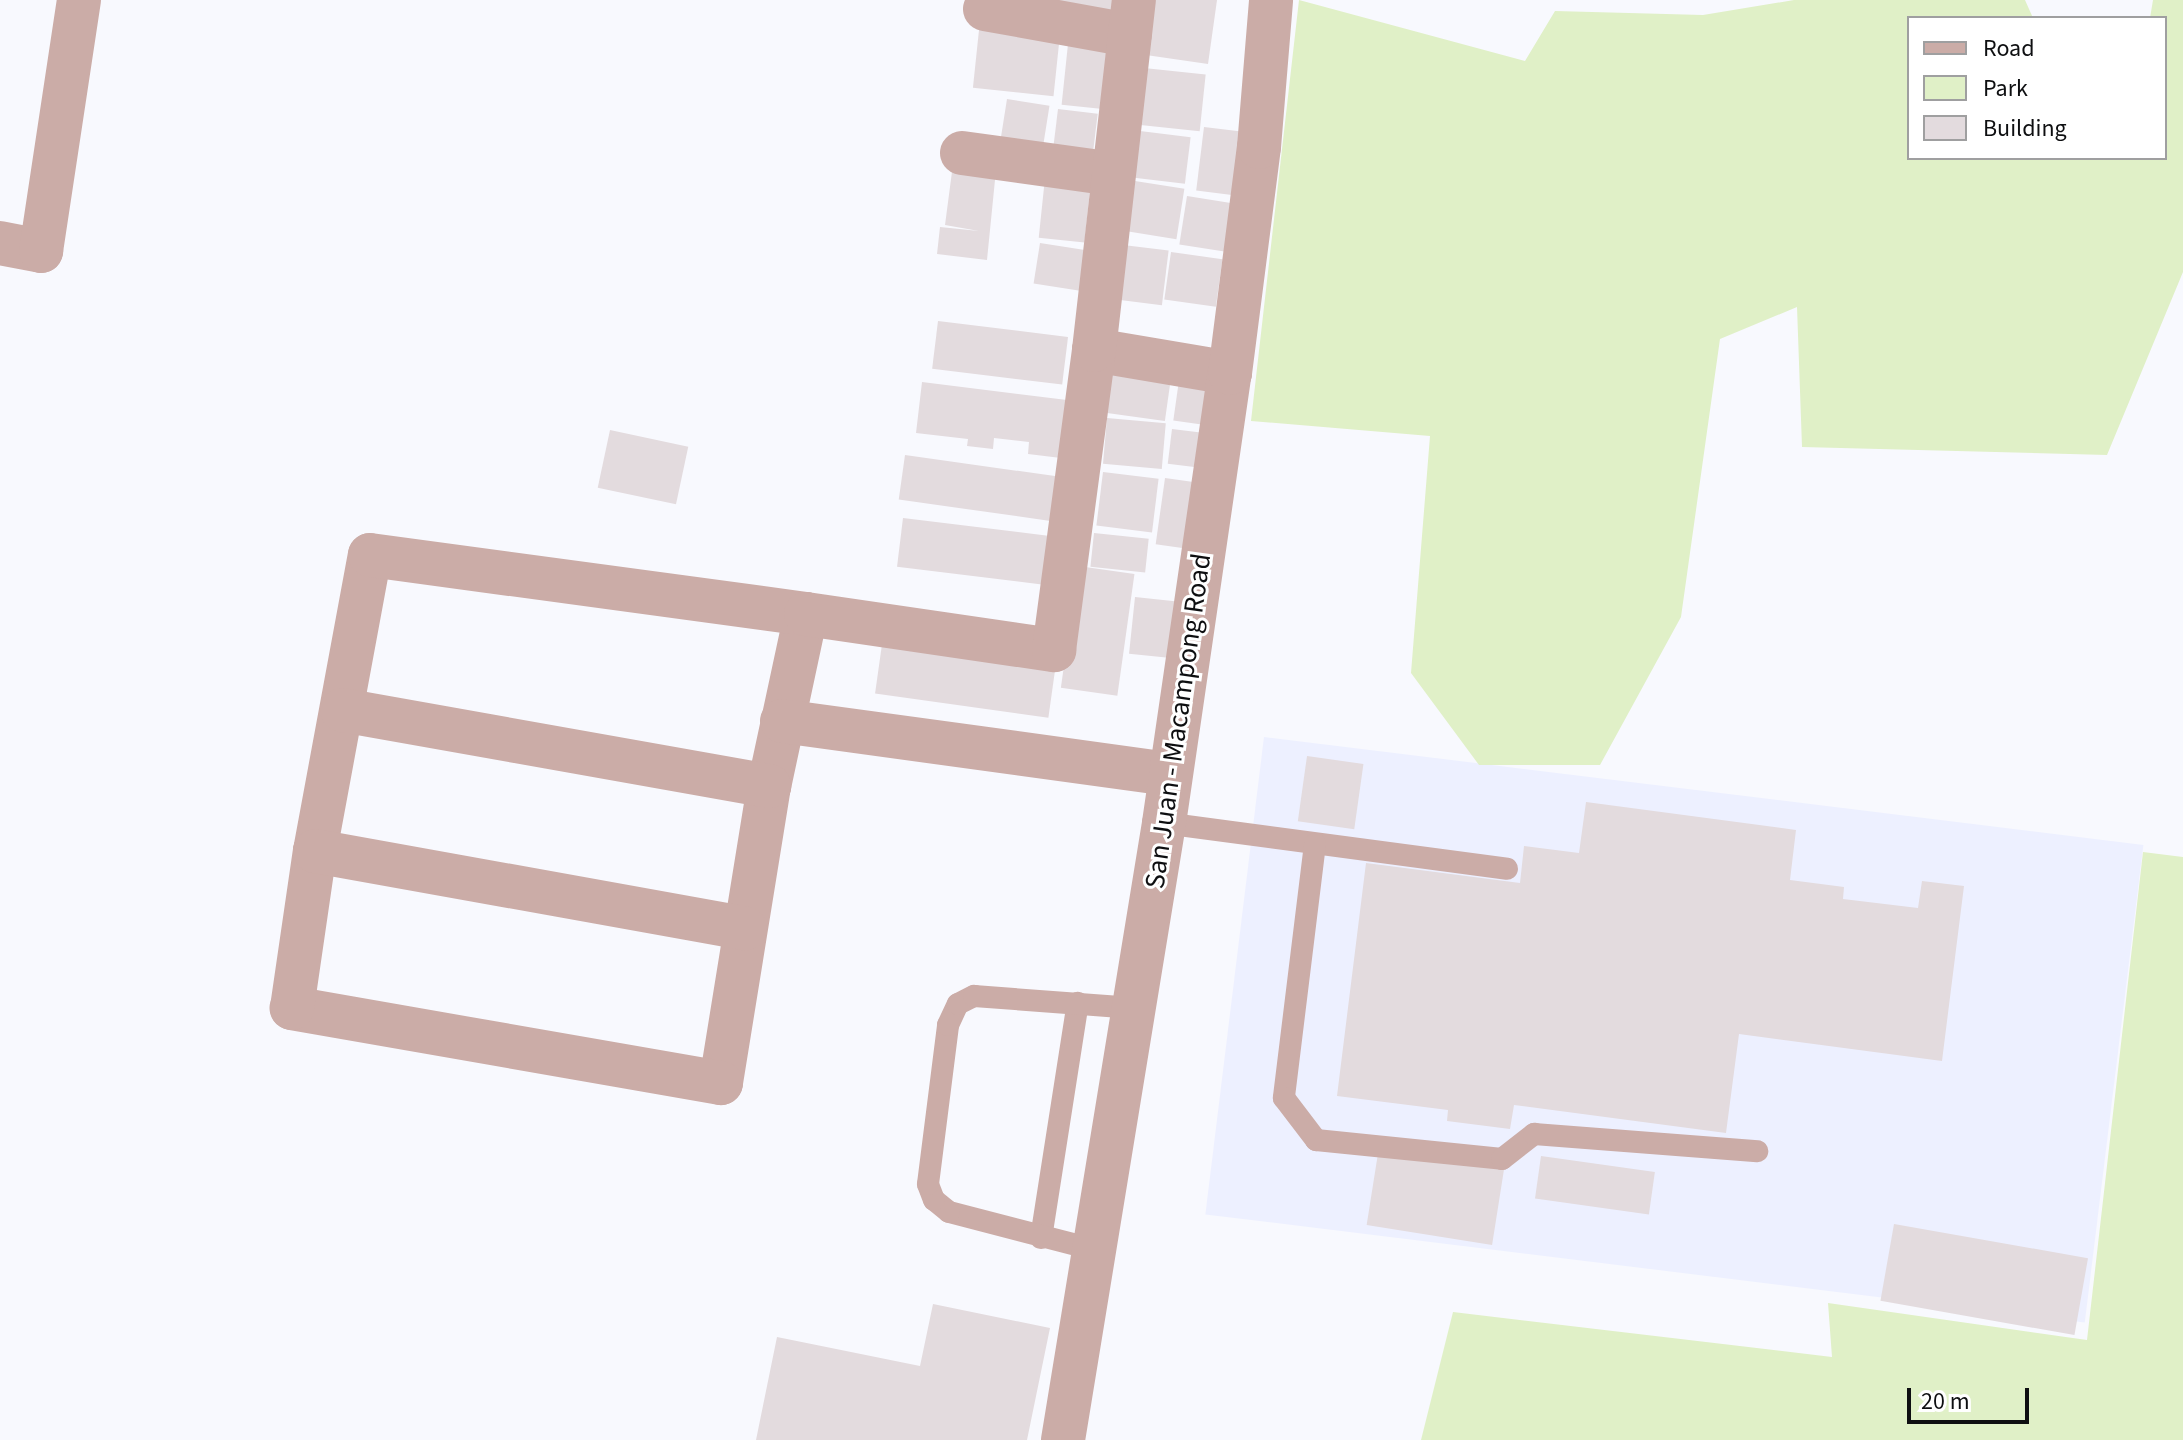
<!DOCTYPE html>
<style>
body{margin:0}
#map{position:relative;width:2183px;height:1440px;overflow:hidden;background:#f8f9fe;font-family:"Source Sans 3",sans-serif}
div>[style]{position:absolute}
.built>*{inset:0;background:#edf0ff;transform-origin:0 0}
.green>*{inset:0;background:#e0f0c7}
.building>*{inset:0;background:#e3dbde;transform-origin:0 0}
.service>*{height:22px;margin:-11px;padding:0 11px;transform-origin:11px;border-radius:11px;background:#cbaca7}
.minor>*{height:44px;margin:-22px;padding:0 22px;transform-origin:22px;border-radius:22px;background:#cbaca7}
.tertiary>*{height:44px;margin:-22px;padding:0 22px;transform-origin:22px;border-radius:22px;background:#cbaca7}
span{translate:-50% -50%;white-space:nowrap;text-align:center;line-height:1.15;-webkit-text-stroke:6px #fff;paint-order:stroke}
.street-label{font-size:28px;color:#0e0f11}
.legend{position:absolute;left:1907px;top:16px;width:260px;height:144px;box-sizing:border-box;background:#fff;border:2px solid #9f9fa0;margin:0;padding:10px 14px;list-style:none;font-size:24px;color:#0e0f11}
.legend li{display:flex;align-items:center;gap:16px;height:40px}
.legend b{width:40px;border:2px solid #9f9fa0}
.scale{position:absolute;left:1907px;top:1388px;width:122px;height:36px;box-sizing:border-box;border:4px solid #0e0f11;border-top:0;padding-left:10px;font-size:24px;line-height:28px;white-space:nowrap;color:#0e0f11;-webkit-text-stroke:6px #fff;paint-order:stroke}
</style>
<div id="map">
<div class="built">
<div style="left:1264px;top:737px;width:886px;height:481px;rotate:7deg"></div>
</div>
<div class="green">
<div style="clip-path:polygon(1299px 0,1525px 61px,1555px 11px,1703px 15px,1794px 0,2025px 0,2033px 18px,1909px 18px,1909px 158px,2165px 158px,2165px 18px,2150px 18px,2153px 0,2183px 0,2183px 272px,2107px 455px,1802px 447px,1797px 307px,1720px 339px,1681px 617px,1600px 765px,1479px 765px,1411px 673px,1430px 436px,1251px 421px)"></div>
<div style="clip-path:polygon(2143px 852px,2183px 857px,2183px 1440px,1421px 1440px,1453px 1312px,1832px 1357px,1828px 1303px,2087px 1340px)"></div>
</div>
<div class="building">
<div style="clip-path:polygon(1026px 0,1113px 0,1109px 18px)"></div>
<div style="clip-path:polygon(1153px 0,1217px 0,1208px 64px,1146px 55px)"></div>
<div style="left:979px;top:30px;width:81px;height:58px;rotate:6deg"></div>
<div style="left:1068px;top:44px;width:39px;height:61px;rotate:6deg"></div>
<div style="left:1144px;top:68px;width:62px;height:57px;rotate:6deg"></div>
<div style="left:1007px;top:99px;width:43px;height:45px;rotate:9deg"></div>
<div style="left:1058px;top:109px;width:40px;height:45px;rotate:7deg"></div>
<div style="left:1204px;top:127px;width:46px;height:64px;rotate:7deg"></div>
<div style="left:1140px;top:131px;width:51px;height:47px;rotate:7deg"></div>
<div style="clip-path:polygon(953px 164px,996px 170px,987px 260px,937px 254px,940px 227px,979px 231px,945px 225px)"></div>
<div style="left:1045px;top:178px;width:46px;height:60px;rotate:6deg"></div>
<div style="left:1135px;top:181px;width:50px;height:51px;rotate:9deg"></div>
<div style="left:1187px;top:196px;width:57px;height:49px;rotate:9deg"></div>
<div style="left:1040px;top:243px;width:47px;height:41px;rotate:9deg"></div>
<div style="left:1115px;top:244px;width:54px;height:55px;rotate:7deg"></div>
<div style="left:1171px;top:252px;width:52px;height:48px;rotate:8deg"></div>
<div style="left:938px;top:321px;width:131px;height:48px;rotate:7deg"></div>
<div style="left:1111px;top:359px;width:62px;height:54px;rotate:8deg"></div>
<div style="left:1180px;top:373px;width:43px;height:48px;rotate:8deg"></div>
<div style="clip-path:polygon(922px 382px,1067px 400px,1061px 458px,1028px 454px,1029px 442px,994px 438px,993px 449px,967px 446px,968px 439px,916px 433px)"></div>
<div style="left:1107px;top:418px;width:59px;height:46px;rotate:5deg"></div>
<div style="left:1172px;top:429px;width:39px;height:35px;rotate:7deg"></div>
<div style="left:610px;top:430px;width:80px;height:59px;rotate:12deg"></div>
<div style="left:905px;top:455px;width:155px;height:45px;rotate:8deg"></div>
<div style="left:1103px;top:472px;width:56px;height:54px;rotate:7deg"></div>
<div style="left:1165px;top:478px;width:43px;height:67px;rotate:8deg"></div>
<div style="left:903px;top:518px;width:148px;height:49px;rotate:7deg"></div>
<div style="left:1094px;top:533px;width:55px;height:34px;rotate:6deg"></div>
<div style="left:1078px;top:566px;width:57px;height:123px;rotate:8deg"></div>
<div style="left:1135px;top:597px;width:47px;height:57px;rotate:6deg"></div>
<div style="left:883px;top:637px;width:175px;height:57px;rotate:8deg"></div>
<div style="left:1307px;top:756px;width:57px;height:66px;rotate:8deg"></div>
<div style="clip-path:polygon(1586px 802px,1796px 830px,1790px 880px,1844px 887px,1843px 899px,1918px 908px,1922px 881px,1964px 886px,1942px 1061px,1739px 1034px,1726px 1133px,1514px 1105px,1510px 1129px,1447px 1121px,1448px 1110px,1337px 1096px,1366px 863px,1520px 883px,1524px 846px,1579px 853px)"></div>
<div style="left:1379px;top:1147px;width:127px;height:79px;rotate:9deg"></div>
<div style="left:1541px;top:1156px;width:115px;height:43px;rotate:8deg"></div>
<div style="left:1894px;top:1224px;width:197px;height:78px;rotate:10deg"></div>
<div style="clip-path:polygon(933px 1304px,1050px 1328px,1027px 1440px,756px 1440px,777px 1337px,920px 1366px)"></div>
</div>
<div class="service">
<div style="left:1164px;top:823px;width:346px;rotate:7.6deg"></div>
<div style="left:1315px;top:844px;width:256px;rotate:97deg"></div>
<div style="left:1284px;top:1098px;width:53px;rotate:52.7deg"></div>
<div style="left:1316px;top:1140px;width:187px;rotate:5.8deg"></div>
<div style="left:1502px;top:1159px;width:41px;rotate:-38deg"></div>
<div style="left:1534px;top:1134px;width:224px;rotate:4.4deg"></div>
<div style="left:1041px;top:1238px;width:238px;rotate:-81.1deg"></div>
<div style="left:1096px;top:1250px;width:152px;rotate:-165.5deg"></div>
<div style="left:949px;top:1212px;width:19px;rotate:-141deg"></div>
<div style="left:934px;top:1200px;width:17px;rotate:-111deg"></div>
<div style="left:928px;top:1184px;width:160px;rotate:-82.8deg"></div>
<div style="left:948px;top:1025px;width:23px;rotate:-65deg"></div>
<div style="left:958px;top:1004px;width:18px;rotate:-27deg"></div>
<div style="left:974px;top:996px;width:160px;rotate:4.3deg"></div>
</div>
<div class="minor">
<div style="left:985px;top:9px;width:147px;rotate:10.2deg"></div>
<div style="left:962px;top:153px;width:152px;rotate:7.9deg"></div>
<div style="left:0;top:243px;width:42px;rotate:11deg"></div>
<div style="left:41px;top:251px;width:254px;rotate:-81.4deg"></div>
<div style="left:1094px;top:350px;width:138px;rotate:9.6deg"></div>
<div style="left:806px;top:614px;width:176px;rotate:102.1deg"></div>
<div style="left:769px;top:786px;width:301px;rotate:99.2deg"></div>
<div style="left:721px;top:1083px;width:436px;rotate:-170.1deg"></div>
<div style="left:292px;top:1008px;width:159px;rotate:-81.7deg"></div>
<div style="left:315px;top:851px;width:301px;rotate:-79.5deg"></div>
<div style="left:370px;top:555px;width:440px;rotate:7.7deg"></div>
<div style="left:806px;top:614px;width:251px;rotate:8.3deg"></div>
<div style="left:1054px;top:650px;width:303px;rotate:-82.4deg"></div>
<div style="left:1094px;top:350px;width:352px;rotate:-83.5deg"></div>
<div style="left:342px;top:710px;width:434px;rotate:10.1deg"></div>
<div style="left:782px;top:721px;width:392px;rotate:7.8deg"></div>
<div style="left:315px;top:851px;width:437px;rotate:10.2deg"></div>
</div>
<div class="tertiary">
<div style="left:1063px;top:1440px;width:625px;rotate:-80.7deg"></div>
<div style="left:1164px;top:823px;width:455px;rotate:-81.7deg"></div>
<div style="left:1230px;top:373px;width:228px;rotate:-82.7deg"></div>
<div style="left:1259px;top:147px;width:147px;rotate:-85.3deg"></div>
</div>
<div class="street-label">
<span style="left:1178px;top:721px;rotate:-82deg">San Juan - Macampong Road</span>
</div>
<ul class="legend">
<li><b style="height:10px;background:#cbaca7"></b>Road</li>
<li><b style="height:22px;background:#e0f0c7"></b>Park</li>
<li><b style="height:22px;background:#e3dbde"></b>Building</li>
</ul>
<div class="scale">20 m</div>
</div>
